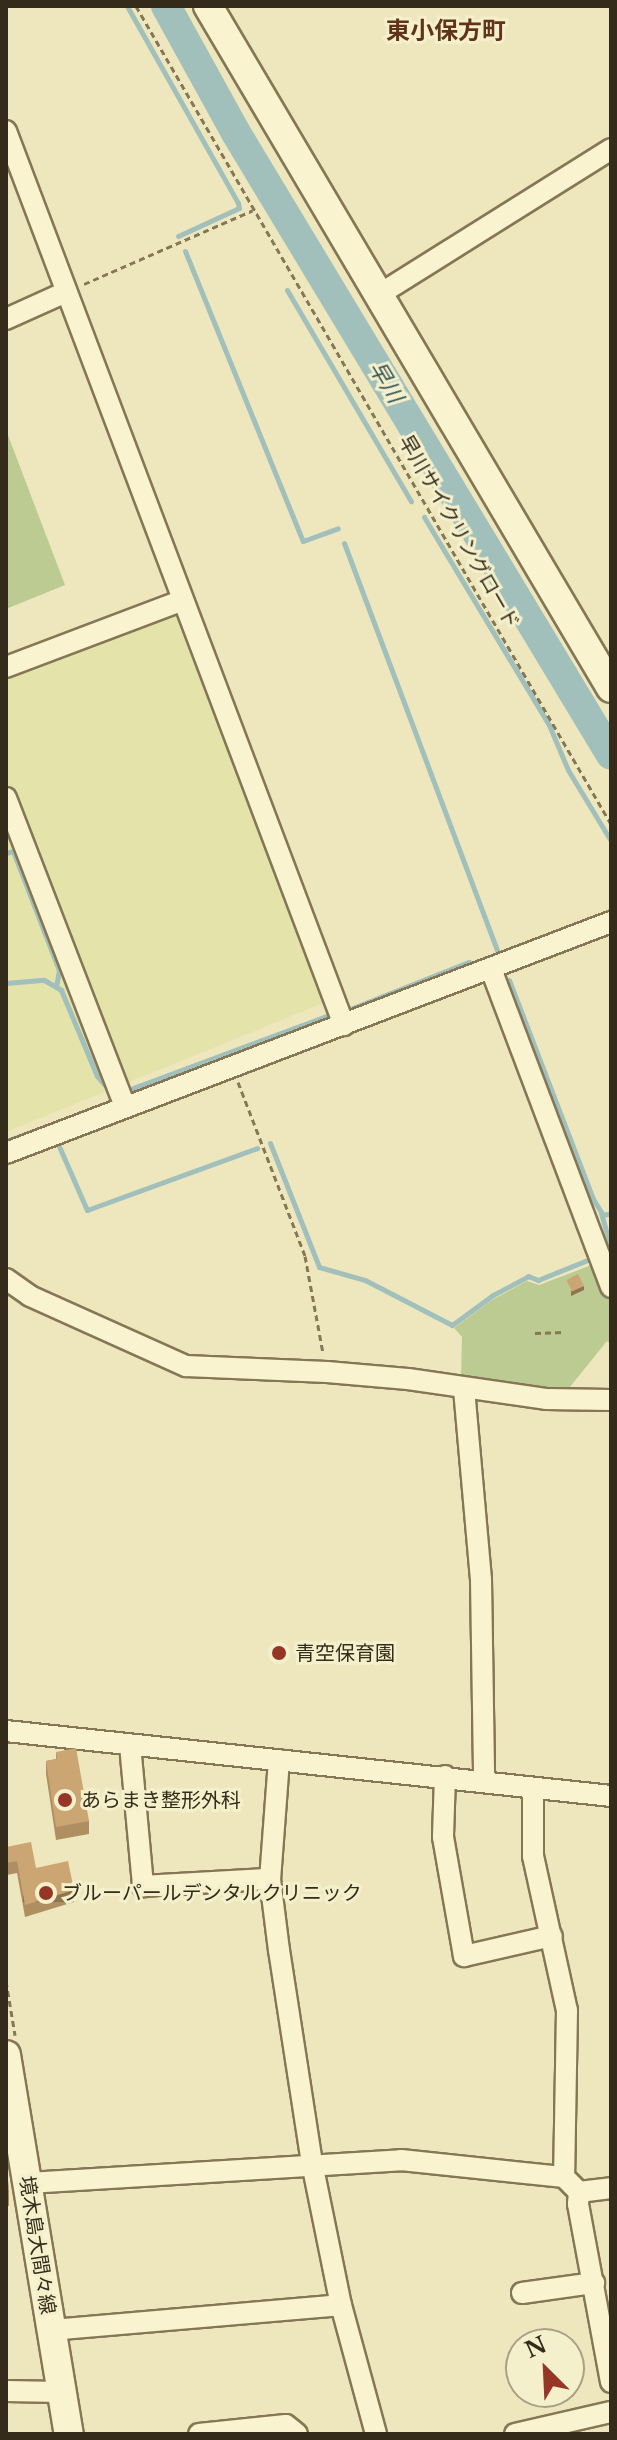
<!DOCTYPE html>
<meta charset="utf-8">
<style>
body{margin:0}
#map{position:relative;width:617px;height:2440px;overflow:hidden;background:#eee7bd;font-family:"Libre Baskerville","Noto Sans JP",serif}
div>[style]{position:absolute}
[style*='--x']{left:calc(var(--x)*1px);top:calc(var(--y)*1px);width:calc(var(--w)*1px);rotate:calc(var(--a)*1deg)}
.farmland>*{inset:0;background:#e3e3aa}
.green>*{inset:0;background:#bccb91}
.stream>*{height:5px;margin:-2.5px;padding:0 2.5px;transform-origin:2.5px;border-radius:2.5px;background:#a1bfbb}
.river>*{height:30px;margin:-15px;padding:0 15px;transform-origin:15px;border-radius:15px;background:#a1bfbb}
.path>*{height:3px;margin-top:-1.5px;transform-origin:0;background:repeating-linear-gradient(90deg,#857756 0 6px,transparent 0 10px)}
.roads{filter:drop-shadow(2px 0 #857756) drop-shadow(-2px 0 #857756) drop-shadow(0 2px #857756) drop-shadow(0 -2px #857756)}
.street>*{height:20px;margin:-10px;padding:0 10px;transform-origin:10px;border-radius:10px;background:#f9f3d0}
.secondary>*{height:28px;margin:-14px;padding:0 14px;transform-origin:14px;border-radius:14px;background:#f9f3d0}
.wall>*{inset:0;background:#af8f62}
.shaded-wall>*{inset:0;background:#8f7450;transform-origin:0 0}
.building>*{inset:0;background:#cca672;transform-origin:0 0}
.dots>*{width:22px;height:22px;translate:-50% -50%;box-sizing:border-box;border:4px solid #f5f0cc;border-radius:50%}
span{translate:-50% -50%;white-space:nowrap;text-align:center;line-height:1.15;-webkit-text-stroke:6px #f5f0cc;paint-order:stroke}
.street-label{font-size:20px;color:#352b1b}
.poi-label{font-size:20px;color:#352b1b}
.left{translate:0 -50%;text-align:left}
.water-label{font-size:22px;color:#2a5155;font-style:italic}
.quarter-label{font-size:24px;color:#61341a;font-weight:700}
.frame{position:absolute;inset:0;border:8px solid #352b1b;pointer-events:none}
.north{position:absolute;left:505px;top:2328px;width:80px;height:80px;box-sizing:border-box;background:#f5f0cc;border:2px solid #a8a185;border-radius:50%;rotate:336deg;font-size:22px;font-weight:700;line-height:32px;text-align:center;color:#352b1b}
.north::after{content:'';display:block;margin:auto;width:28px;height:36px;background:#953626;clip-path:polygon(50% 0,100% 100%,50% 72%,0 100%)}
</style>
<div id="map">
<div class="farmland">
<div style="clip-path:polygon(175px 612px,326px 1002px,6px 1132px,6px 677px)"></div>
</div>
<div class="green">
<div style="clip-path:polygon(6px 430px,65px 585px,6px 609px)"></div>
<div style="clip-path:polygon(597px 1263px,611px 1301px,611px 1344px,607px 1341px,565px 1393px,461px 1379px,462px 1337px,454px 1328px,492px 1300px,527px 1281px,539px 1285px)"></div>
</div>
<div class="stream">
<div style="--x:127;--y:6;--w:226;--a:60.6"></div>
<div style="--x:238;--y:203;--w:5;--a:79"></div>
<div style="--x:239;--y:208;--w:67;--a:155.3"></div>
<div style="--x:185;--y:251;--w:313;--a:67.9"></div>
<div style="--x:303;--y:541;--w:37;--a:-20"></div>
<div style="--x:287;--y:290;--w:245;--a:59.6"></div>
<div style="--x:424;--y:517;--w:243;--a:59"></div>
<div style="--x:549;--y:725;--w:49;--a:67.1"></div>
<div style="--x:568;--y:770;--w:83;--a:58.8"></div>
<div style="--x:344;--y:543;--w:437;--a:69.4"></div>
<div style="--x:6;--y:853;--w:7;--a:-16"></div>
<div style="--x:13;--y:851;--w:128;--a:68.9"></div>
<div style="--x:59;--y:970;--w:17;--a:100"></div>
<div style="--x:509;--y:980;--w:235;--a:69"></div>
<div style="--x:593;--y:1199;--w:19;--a:58"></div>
<div style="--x:603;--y:1215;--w:8;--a:-14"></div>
<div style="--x:6;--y:983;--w:38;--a:-5"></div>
<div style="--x:44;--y:980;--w:20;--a:30"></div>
<div style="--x:61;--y:990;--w:93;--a:67.3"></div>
<div style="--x:97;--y:1076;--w:11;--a:49"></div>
<div style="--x:350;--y:1009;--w:128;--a:-21.6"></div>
<div style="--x:133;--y:1088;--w:209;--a:-20.4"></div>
<div style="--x:6;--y:1141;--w:45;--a:-19.7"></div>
<div style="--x:270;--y:1143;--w:133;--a:68.4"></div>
<div style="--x:319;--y:1267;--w:48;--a:15.8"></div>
<div style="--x:365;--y:1280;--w:98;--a:27.3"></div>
<div style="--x:452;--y:1325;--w:51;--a:-36.2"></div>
<div style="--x:493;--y:1295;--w:40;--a:-28"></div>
<div style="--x:528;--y:1276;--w:11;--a:22"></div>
<div style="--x:538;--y:1280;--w:56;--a:-22"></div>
<div style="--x:590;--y:1259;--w:5;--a:-112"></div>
<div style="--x:58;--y:1144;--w:72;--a:66.3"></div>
<div style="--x:87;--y:1210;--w:181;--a:-20"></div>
<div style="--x:601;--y:1213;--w:37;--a:74"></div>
</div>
<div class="river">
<div style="--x:166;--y:6;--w:145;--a:61.1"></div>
<div style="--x:236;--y:133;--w:726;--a:58.91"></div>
</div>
<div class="path">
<div style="--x:136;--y:6;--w:946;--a:59.86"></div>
<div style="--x:84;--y:284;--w:184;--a:-23.6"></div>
<div style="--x:238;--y:1082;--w:186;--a:68.9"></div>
<div style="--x:305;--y:1256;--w:99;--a:79.5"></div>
<div style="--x:535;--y:1333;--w:30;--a:-2"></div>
<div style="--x:6;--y:1981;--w:55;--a:80.5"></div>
</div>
<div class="roads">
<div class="street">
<div style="--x:6;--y:131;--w:956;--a:69.29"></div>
<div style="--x:380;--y:294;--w:273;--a:-32.1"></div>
<div style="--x:6;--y:319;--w:66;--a:-24.2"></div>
<div style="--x:6;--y:667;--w:187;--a:-20.7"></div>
<div style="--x:6;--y:798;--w:331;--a:68.9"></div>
<div style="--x:491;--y:969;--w:340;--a:69.3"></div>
<div style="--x:6;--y:1153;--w:648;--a:-20.9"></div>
<div style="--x:6;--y:1279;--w:29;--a:35"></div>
<div style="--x:30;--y:1296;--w:171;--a:24.2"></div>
<div style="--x:186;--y:1366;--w:141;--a:2.4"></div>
<div style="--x:327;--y:1372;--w:81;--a:4.9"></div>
<div style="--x:408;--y:1379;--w:139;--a:8.2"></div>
<div style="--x:546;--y:1399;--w:65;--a:0.9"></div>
<div style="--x:464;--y:1389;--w:192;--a:84.9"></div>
<div style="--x:481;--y:1580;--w:202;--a:89.1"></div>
<div style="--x:6;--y:1731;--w:608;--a:6.13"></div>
<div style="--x:130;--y:1745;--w:142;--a:84.7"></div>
<div style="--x:143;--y:1886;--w:127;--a:-3.2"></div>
<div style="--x:279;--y:1760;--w:119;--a:94.3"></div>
<div style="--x:270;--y:1879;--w:72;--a:82.8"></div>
<div style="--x:279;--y:1950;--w:216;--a:81.2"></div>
<div style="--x:312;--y:2163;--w:145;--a:78.5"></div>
<div style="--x:341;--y:2305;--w:134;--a:74.8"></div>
<div style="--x:445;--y:1776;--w:61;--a:91.9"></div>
<div style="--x:443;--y:1837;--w:121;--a:80"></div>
<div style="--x:464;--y:1956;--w:90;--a:-12.8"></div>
<div style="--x:533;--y:1788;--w:68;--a:90"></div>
<div style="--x:533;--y:1856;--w:158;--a:77.6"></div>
<div style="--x:567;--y:2010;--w:167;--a:91"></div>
<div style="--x:28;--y:2183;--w:374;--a:-3.5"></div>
<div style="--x:401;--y:2160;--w:164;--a:6"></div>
<div style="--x:564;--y:2177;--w:21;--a:45"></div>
<div style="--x:579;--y:2192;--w:12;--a:95"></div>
<div style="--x:578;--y:2204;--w:181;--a:79.5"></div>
<div style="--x:579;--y:2192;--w:32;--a:-7"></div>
<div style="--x:522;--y:2293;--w:73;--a:-7.9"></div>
<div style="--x:51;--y:2330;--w:291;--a:-4.9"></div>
<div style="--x:6;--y:2391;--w:55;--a:1"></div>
<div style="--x:199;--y:2434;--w:87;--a:-5.9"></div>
<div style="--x:286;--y:2425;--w:14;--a:39"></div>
<div style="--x:515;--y:2434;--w:98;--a:-12.9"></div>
</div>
<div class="secondary">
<div style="--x:208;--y:6;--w:792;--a:59.42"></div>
<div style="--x:6;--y:2055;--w:384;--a:80.6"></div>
</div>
</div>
<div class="wall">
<div style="clip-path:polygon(56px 1752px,89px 1821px,89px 1834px,56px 1840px,46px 1774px,46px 1761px,56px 1759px)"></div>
<div style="clip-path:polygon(6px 1847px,36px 1868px,74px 1902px,25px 1917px,17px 1873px,7px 1875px,6px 1868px)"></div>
<div style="clip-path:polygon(6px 2163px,9px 2190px,9px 2206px,6px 2206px)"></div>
</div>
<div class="shaded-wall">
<div style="clip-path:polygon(584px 1286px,584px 1290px,571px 1296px,571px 1291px)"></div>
<div style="left:74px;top:1890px;width:12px;height:51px;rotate:90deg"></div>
</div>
<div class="building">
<div style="left:578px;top:1274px;width:13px;height:13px;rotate:63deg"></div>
<div style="clip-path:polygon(76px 1748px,89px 1821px,56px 1827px,46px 1761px,57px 1759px,56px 1752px)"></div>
<div style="clip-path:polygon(31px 1842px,36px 1868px,68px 1861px,74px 1890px,25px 1905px,17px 1861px,7px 1863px,6px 1847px)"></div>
<div style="clip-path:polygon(6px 2163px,9px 2190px,6px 2190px)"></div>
</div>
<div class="dots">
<div style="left:279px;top:1653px;background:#953626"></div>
<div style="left:65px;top:1800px;background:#953626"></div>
<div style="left:46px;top:1893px;background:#953626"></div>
</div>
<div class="street-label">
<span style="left:459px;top:532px;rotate:60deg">早川サイクリングロード</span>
<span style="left:37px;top:2245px;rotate:81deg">境木島大間々線</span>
</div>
<div class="poi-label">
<span class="left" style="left:295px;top:1653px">青空保育園</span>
<span class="left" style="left:81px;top:1800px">あらまき整形外科</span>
<span class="left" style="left:62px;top:1893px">ブルーパールデンタルクリニック</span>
</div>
<div class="water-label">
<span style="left:386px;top:382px;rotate:59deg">早川</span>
</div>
<div class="quarter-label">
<span style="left:446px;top:31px">東小保方町</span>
</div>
<div class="frame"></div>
<div class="north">N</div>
</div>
